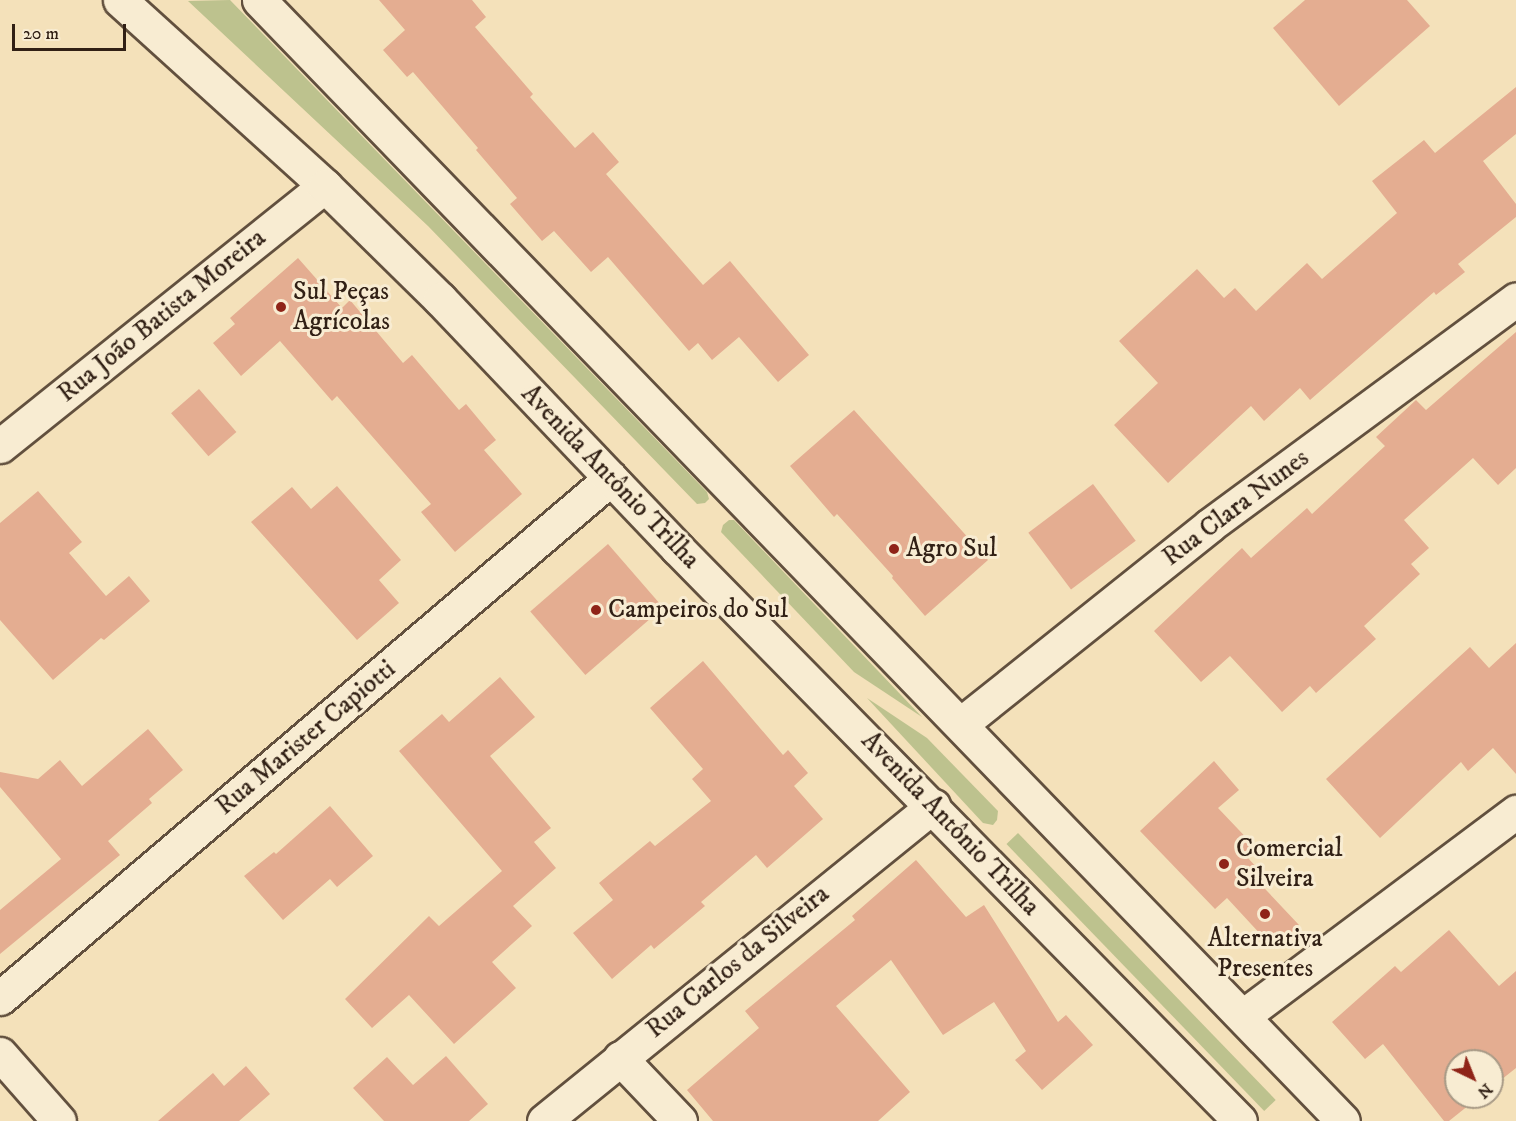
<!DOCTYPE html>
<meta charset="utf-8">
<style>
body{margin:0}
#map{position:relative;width:1516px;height:1121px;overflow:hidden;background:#f4e1ba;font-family:"IM FELL DW Pica",serif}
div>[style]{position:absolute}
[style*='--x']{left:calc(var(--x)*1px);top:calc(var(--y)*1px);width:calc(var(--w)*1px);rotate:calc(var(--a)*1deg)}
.green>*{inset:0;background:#bdc28e;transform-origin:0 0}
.building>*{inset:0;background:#e4ad91;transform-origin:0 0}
.roads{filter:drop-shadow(2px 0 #62503e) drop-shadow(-2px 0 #62503e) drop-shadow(0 2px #62503e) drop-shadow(0 -2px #62503e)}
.street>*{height:33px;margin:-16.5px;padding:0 16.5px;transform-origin:16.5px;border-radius:16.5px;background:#f8ecd2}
.secondary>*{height:33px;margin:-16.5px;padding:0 16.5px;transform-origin:16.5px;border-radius:16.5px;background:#f8ecd2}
.dots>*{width:16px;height:16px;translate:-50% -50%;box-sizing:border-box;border:3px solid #f8ecd2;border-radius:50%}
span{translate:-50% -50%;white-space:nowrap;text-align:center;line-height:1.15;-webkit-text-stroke:6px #f8ecd2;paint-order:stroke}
.poi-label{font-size:26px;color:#312015}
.left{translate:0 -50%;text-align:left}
.street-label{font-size:26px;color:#312015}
.north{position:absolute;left:1444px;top:1049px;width:60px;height:60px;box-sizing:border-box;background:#f8ecd2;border:2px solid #a89a86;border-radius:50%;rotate:137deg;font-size:16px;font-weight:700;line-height:24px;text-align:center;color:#312015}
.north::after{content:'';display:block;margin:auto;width:21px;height:27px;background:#8f2418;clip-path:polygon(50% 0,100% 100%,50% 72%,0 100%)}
.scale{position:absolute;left:12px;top:24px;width:114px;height:27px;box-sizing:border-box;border:3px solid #312015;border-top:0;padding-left:8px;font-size:18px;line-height:21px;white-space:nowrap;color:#312015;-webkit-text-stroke:4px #f8ecd2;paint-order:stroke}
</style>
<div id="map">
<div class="green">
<div style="clip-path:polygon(230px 0,707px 492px,709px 499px,705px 503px,697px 504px,428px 226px,188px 1px)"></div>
<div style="clip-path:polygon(729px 520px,734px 520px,922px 717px,854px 672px,721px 532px,723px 525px)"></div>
<div style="clip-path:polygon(867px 698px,927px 738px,998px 811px,997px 820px,993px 825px,983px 823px)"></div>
<div style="left:1018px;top:833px;width:371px;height:16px;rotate:46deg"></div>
</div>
<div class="building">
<div style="clip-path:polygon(379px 0,472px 0,486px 17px,475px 27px,533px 94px,530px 97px,575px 148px,593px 132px,619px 162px,606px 174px,703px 285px,730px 261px,809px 355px,778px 382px,739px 337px,712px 360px,698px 343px,689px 351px,608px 257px,591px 272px,554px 231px,542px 241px,510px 204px,517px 198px,476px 150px,478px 148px,413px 72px,407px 77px,383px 50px,405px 30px)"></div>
<div style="clip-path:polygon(1305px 0,1407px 0,1430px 26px,1339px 106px,1273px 28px)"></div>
<div style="clip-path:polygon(1516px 87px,1516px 134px,1483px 161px,1516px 204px,1516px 217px,1458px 264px,1465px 272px,1436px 295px,1434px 292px,1310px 400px,1300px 388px,1264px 421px,1251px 406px,1168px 483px,1114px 425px,1158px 383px,1119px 341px,1197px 269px,1224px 298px,1235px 288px,1256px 311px,1307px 263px,1322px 279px,1397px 213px,1372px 181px,1424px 140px,1435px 153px)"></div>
<div style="clip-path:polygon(298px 258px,342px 308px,350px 300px,403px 363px,412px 355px,459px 410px,466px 404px,496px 440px,484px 450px,522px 494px,455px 552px,421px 512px,431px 504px,337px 396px,332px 401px,280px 341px,241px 376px,213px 343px,235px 324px,230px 318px)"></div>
<div style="clip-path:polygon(1516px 332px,1516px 468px,1498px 485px,1473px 458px,1404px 520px,1429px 548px,1411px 564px,1420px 574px,1364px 626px,1376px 639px,1316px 693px,1310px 686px,1282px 712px,1230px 656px,1201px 682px,1154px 631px,1242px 548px,1251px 558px,1307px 508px,1312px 514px,1385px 446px,1376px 437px,1416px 400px,1426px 410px)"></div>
<div style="left:199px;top:389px;width:57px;height:37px;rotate:49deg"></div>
<div style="clip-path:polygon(854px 410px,988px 560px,925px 616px,892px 578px,893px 576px,837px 514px,834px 517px,790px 466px)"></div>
<div style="left:1093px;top:484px;width:71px;height:81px;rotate:53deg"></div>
<div style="clip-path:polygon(337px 486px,401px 560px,379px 580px,399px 603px,357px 640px,251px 522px,292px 487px,311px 509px)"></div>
<div style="clip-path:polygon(38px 491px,82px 542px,69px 553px,106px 596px,129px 576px,150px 601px,104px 640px,101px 638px,53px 680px,0 620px,0 523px)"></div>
<div style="left:608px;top:544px;width:84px;height:103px;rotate:49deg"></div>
<div style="clip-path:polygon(1516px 643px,1516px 774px,1493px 748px,1468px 771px,1461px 762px,1380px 838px,1326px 779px,1470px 647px,1489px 668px)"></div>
<div style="clip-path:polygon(703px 661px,783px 755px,788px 750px,808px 773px,794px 786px,823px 819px,767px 868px,756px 855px,701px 902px,705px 906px,654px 949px,651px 945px,612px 979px,573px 933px,613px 900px,599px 883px,650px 841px,655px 846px,711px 801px,692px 779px,703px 769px,650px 708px)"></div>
<div style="clip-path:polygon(500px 677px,535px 717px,490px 756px,551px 828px,534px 842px,556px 868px,513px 906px,532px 926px,492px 962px,516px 988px,454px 1044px,409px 995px,372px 1028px,345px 999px,429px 916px,439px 926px,502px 871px,399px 751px,442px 714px,449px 722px)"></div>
<div style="clip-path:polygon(148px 729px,183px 770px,149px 799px,152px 803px,108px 841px,120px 855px,0 954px,0 910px,61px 859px,0 787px,0 772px,38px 779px,60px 760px,82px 786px)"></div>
<div style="clip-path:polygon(1214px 761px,1239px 790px,1218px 808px,1257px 849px,1248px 858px,1258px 869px,1252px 875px,1299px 925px,1274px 949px,1227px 898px,1215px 909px,1140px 831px)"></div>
<div style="clip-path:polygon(330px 806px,373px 856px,337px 887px,330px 879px,283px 920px,244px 876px,274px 852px,276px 854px)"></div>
<div style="clip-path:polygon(916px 860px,966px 917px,984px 905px,1058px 1022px,1066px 1015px,1093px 1045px,1042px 1090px,1015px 1060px,1026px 1051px,994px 1002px,943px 1035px,891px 960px,836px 1006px,910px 1092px,878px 1121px,713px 1121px,687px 1090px,759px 1028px,745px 1011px,855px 920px,852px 916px)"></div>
<div style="clip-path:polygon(1449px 930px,1499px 986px,1516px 971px,1516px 1068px,1492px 1087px,1492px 1061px,1456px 1061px,1456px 1097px,1479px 1097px,1449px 1121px,1444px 1121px,1383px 1044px,1365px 1059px,1332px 1022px,1395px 966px,1401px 972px)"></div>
<div style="clip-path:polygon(446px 1056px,488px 1104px,469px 1121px,384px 1121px,353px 1088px,387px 1057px,413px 1085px)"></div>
<div style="clip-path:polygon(246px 1066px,270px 1094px,239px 1121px,158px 1121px,213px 1073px,224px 1086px)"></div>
</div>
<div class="roads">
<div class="street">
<div style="--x:0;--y:446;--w:416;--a:-38.7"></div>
<div style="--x:0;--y:998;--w:802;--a:-40.4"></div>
<div style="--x:1243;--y:1016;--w:341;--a:-36.8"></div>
<div style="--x:0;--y:1054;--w:89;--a:48.6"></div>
<div style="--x:620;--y:1058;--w:87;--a:46.4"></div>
<div style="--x:544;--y:1121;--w:501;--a:-39"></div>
</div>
<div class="secondary">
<div style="--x:120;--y:0;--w:277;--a:42.2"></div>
<div style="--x:325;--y:186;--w:161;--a:44.5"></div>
<div style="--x:440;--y:299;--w:344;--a:46.4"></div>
<div style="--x:677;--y:548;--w:803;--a:45.5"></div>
<div style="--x:259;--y:0;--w:1559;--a:45.96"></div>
<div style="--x:961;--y:724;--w:319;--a:-38.6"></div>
<div style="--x:1210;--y:525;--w:380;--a:-36.4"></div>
</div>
</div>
<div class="dots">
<div style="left:281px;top:307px;background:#8f2418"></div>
<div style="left:894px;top:549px;background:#8f2418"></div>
<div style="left:596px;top:610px;background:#8f2418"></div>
<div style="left:1224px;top:864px;background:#8f2418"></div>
<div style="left:1265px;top:914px;background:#8f2418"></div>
</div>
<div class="poi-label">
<span class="left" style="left:293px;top:307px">Sul Peças<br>Agrícolas</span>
<span class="left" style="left:906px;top:549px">Agro Sul</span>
<span class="left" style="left:608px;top:610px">Campeiros do Sul</span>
<span class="left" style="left:1236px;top:864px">Comercial<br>Silveira</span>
<span style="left:1265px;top:954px">Alternativa<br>Presentes</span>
</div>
<div class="street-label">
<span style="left:162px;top:316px;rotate:-39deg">Rua João Batista Moreira</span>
<span style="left:610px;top:477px;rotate:46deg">Avenida Antônio Trilha</span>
<span style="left:1236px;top:508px;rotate:-37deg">Rua Clara Nunes</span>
<span style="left:306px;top:738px;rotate:-40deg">Rua Marister Capiotti</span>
<span style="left:950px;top:824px;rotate:46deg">Avenida Antônio Trilha</span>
<span style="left:738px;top:962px;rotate:-39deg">Rua Carlos da Silveira</span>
</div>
<div class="north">N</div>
<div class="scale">20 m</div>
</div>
